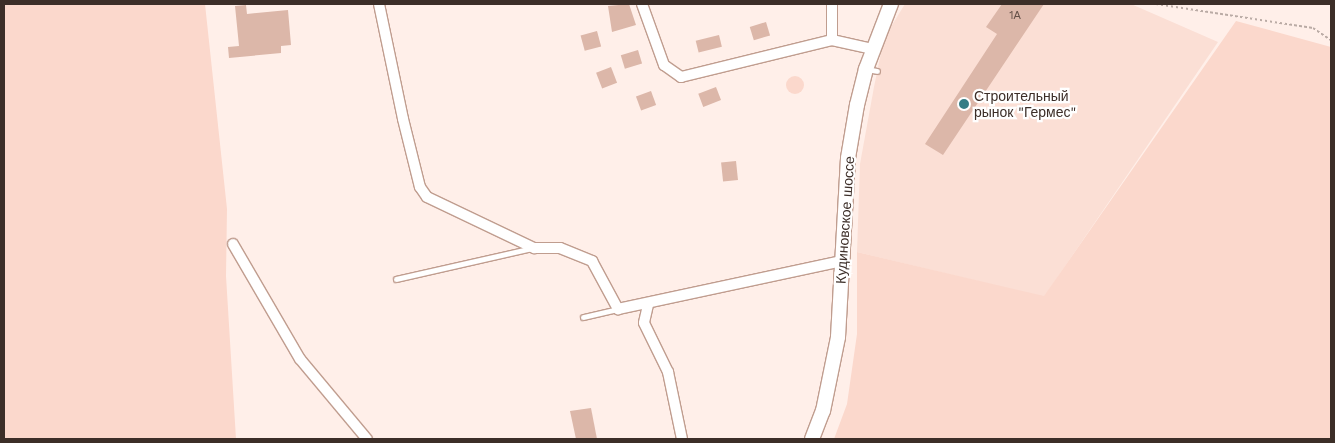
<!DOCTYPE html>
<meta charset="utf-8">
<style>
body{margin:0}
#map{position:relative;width:1335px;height:443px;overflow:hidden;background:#ffefe9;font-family:"Work Sans",sans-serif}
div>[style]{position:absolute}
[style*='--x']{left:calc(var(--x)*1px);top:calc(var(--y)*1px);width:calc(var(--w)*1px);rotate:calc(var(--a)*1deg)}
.built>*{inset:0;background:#fbdfd5}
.green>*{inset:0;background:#fbd8cc}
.round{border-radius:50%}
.building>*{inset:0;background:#dcb7a9;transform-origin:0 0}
.path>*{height:2px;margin-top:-1px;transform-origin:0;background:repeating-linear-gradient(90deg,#baaba5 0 2.5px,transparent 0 5px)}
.roads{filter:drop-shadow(1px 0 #c09d8f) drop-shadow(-1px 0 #c09d8f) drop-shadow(0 1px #c09d8f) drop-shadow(0 -1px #c09d8f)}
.service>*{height:5px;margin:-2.5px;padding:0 2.5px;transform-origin:2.5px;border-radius:2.5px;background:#fff}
.minor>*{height:10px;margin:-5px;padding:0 5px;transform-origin:5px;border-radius:5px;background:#fff}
.secondary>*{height:14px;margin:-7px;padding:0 7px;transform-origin:7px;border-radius:7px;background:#fff}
.dots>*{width:14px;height:14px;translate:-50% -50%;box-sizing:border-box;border:2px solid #fff;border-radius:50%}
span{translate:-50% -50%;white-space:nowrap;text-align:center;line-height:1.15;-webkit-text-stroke:4.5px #fff;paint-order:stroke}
.number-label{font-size:11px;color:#645048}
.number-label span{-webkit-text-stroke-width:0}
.poi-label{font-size:14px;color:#3c2e28}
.left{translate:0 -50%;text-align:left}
.street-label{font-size:14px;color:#3c2e28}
.frame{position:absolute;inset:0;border:5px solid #3c2e28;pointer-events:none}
</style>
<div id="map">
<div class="built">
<div style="clip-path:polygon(905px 4px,1131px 4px,1218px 42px,1044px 297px,857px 252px,860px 164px,874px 87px,884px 38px)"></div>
</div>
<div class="green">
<div style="clip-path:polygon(4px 4px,205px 4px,227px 209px,226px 276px,236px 439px,4px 439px)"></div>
<div style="clip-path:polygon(1236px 21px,1331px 47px,1331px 439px,834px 439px,847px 404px,857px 334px,857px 252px,1044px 296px)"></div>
<div class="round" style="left:786px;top:76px;width:18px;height:18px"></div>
</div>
<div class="building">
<div style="clip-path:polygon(629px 4px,636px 25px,612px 32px,608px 6px)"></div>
<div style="clip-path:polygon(1002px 4px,1044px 4px,943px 155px,925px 144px,997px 34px,986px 27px)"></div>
<div style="clip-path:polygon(246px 5px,247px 14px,288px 10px,291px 45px,281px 46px,281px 53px,229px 58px,228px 47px,239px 46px,235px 6px)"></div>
<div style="left:766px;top:22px;width:14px;height:17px;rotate:73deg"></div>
<div style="left:597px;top:31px;width:16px;height:17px;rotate:75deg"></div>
<div style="left:719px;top:35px;width:12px;height:24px;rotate:76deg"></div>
<div style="left:638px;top:50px;width:14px;height:18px;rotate:73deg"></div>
<div style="left:611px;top:67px;width:17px;height:16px;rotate:69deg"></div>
<div style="left:716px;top:87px;width:14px;height:19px;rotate:69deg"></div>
<div style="left:651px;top:91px;width:15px;height:16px;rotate:70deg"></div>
<div style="left:736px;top:161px;width:19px;height:15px;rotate:84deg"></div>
<div style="clip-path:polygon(591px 408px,597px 439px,576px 439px,570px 411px)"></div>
</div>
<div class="path">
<div style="--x:1156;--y:4;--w:159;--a:8.7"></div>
<div style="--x:1313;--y:28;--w:22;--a:34"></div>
</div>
<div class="roads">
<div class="service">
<div style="--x:866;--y:69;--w:11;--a:10"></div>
<div style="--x:396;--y:279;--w:139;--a:-12.8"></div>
<div style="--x:583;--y:317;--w:36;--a:-13"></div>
</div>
<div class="minor">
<div style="--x:379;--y:4;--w:117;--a:78.2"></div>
<div style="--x:403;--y:119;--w:70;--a:76"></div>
<div style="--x:420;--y:187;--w:12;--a:55"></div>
<div style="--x:427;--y:197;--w:119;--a:25.5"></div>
<div style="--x:534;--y:248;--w:26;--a:0"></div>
<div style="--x:560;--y:248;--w:35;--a:22"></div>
<div style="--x:592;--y:261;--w:55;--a:61.6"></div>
<div style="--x:618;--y:309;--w:229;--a:-12.1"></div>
<div style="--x:642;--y:4;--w:65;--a:70.2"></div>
<div style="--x:664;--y:65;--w:21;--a:35"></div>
<div style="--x:681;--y:77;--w:155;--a:-13.8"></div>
<div style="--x:832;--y:40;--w:42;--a:12.4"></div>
<div style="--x:832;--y:40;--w:36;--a:-90"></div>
<div style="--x:233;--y:244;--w:133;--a:59.8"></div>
<div style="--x:300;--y:359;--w:104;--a:50.1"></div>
<div style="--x:648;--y:305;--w:18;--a:103"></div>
<div style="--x:644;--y:323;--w:55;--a:63.9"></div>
<div style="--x:668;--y:372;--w:68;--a:78.2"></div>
</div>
<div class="secondary">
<div style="--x:812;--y:439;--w:30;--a:-69"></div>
<div style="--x:823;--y:411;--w:76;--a:-78.5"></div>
<div style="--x:838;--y:337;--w:179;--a:-86.8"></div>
<div style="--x:848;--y:158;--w:54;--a:-80.4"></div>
<div style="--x:857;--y:105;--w:37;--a:-76"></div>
<div style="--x:866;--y:69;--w:70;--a:-69"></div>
</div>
</div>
<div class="dots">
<div style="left:964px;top:104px;background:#357d85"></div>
</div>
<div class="number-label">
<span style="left:1015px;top:16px">1А</span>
</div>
<div class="poi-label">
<span class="left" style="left:974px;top:104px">Строительный<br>рынок "Гермес"</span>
</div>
<div class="street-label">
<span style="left:845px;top:220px;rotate:-86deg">Кудиновское шоссе</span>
</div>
<div class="frame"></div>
</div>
